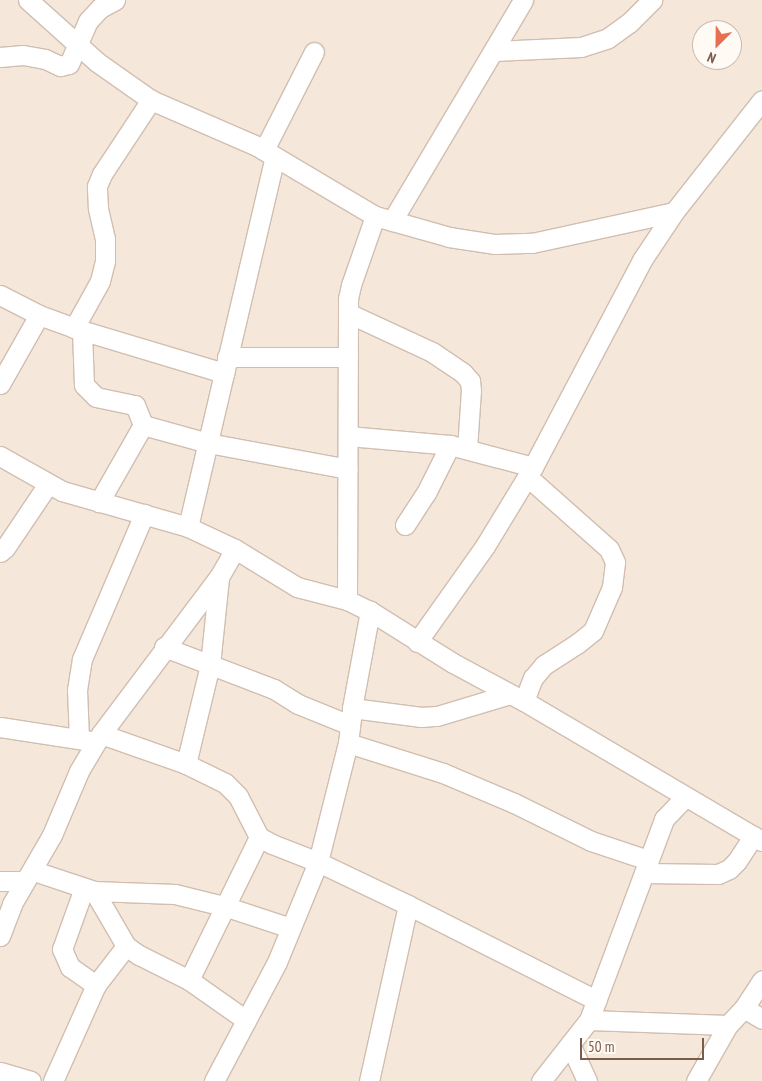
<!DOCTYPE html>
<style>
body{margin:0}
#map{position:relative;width:762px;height:1081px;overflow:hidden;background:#fdf6ec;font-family:"PT Sans Narrow",sans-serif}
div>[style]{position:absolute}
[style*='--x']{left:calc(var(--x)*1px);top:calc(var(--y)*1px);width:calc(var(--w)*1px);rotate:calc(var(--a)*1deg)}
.residential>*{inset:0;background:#f5e8da}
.roads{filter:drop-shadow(1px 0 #d1beb0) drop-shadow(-1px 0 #d1beb0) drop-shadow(0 1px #d1beb0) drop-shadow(0 -1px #d1beb0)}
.minor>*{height:19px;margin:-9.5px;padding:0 9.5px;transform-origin:9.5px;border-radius:9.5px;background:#fff}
span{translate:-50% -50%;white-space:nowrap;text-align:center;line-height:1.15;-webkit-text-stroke:4px #fffaf3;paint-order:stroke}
.north{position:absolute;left:692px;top:20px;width:50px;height:50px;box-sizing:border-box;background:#fffaf3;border:1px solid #cabbb1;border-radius:50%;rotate:203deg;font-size:14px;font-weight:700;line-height:20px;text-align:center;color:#7a5c4d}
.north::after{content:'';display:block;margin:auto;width:18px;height:22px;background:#e76f51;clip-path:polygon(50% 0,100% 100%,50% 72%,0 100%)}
.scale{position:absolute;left:580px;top:1038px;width:124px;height:22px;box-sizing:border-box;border:2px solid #7a5c4d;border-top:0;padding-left:6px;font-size:15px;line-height:18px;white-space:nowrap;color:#7a5c4d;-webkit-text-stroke:4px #fffaf3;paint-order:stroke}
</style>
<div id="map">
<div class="residential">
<div style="clip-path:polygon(evenodd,0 0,762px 0,762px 1081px,0 1081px,0 0,702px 30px,732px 30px,732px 60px,702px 60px,702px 30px)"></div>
</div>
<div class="roads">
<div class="minor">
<div style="--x:28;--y:0;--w:93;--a:41.9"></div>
<div style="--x:97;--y:62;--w:66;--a:35.1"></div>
<div style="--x:151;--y:100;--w:116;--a:23.5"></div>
<div style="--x:257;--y:146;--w:137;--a:30.7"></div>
<div style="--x:375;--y:216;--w:77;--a:15.8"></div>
<div style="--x:449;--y:237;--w:47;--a:8.7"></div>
<div style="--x:495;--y:244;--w:37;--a:-2"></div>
<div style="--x:532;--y:243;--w:145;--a:-12.3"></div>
<div style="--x:494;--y:51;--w:87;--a:-2.6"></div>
<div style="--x:581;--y:47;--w:28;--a:-18"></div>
<div style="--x:608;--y:38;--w:26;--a:-36"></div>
<div style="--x:629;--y:23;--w:33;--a:-45"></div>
<div style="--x:0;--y:57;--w:23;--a:-5"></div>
<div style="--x:23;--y:55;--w:22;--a:10"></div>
<div style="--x:45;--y:59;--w:17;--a:25"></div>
<div style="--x:60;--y:66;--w:9;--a:-13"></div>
<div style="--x:69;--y:64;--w:47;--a:-66.2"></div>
<div style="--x:88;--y:21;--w:18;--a:-47"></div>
<div style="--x:100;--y:8;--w:17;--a:-28"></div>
<div style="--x:264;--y:150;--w:110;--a:-63"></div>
<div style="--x:392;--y:221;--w:257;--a:-59.3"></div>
<div style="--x:0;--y:295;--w:44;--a:27.1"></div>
<div style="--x:39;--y:315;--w:37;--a:20"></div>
<div style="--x:74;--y:328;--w:157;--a:16.7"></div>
<div style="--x:348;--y:313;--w:93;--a:24.9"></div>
<div style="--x:432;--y:352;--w:37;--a:34"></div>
<div style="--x:463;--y:373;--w:11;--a:49"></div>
<div style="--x:470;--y:381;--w:9;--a:84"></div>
<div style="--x:471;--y:390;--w:59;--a:93.9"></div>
<div style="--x:74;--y:328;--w:54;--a:-61"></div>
<div style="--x:100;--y:281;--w:21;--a:-76"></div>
<div style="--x:105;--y:261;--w:22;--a:-90"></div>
<div style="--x:105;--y:239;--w:32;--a:-103"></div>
<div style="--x:98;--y:208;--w:22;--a:-93"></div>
<div style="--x:97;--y:186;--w:13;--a:-67"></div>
<div style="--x:102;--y:174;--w:89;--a:-56.5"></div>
<div style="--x:82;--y:331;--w:54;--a:87.9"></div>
<div style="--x:84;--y:385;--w:17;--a:45"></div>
<div style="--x:96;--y:397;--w:40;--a:12"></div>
<div style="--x:135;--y:405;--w:22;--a:68"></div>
<div style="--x:143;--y:425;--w:89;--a:119.7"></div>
<div style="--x:227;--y:357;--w:121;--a:0"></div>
<div style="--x:0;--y:384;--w:79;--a:-60.5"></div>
<div style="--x:143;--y:425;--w:67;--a:15.5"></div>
<div style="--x:208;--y:443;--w:142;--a:10.5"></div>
<div style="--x:348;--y:436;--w:102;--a:5"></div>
<div style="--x:450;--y:445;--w:86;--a:14.8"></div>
<div style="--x:0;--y:456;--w:71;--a:29.4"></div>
<div style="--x:62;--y:491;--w:131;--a:15.9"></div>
<div style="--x:188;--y:527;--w:52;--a:25.1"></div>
<div style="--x:235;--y:549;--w:73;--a:31.5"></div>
<div style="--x:297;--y:587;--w:52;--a:14.6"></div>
<div style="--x:347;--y:600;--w:25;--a:26"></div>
<div style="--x:370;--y:611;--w:98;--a:32.1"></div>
<div style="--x:453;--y:663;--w:81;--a:28.2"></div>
<div style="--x:524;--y:701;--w:276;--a:30.5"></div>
<div style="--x:405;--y:525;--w:38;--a:-57"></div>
<div style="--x:426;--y:493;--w:54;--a:-63.4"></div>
<div style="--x:188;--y:527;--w:380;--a:-76.8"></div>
<div style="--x:0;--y:552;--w:6;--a:-39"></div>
<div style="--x:5;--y:548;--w:77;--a:-56.1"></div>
<div style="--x:347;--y:600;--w:301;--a:-89.8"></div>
<div style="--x:348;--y:299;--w:14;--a:-78"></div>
<div style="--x:351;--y:285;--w:73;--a:-70.8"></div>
<div style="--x:417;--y:642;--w:118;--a:-54.7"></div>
<div style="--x:485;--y:546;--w:92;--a:-58.7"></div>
<div style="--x:533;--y:467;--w:234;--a:-62.2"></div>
<div style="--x:642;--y:260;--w:58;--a:-56.3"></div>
<div style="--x:674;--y:212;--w:142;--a:-51.8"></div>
<div style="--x:164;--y:647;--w:118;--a:20.9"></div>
<div style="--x:274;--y:689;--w:28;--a:32"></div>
<div style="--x:298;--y:704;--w:56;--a:22"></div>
<div style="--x:524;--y:701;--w:25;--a:-69"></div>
<div style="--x:533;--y:678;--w:17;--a:-50"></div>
<div style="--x:544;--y:665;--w:40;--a:-32.9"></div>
<div style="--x:578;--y:643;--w:19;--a:-39"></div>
<div style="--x:593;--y:631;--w:48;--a:-66.6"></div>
<div style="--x:612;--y:587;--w:25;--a:-83"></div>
<div style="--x:615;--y:562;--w:14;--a:-115"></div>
<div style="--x:609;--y:549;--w:108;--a:-138.4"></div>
<div style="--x:352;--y:708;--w:70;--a:7.4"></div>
<div style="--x:421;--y:717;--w:16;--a:-4"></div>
<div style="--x:437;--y:716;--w:76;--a:-16.8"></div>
<div style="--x:0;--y:727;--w:91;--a:8.8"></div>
<div style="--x:101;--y:734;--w:90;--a:19.4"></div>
<div style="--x:186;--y:764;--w:43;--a:26"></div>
<div style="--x:225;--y:783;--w:18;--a:45"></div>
<div style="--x:238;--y:796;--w:46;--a:62.9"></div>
<div style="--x:259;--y:837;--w:15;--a:28"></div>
<div style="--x:272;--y:844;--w:49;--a:21.4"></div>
<div style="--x:318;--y:862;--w:100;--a:25.5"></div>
<div style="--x:408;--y:905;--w:211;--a:26.8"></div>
<div style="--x:79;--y:739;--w:49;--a:-92.3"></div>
<div style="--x:77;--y:690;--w:31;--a:-81"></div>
<div style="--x:82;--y:659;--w:158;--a:-66.8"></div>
<div style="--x:348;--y:743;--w:100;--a:17.5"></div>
<div style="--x:443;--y:773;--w:77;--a:22.9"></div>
<div style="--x:514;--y:803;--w:86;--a:26.3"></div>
<div style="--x:591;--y:841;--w:60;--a:18.4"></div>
<div style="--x:186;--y:764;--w:102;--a:-76.4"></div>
<div style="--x:210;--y:665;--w:87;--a:-84.1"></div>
<div style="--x:34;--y:871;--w:63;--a:18.4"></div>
<div style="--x:94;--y:891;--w:81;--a:2.1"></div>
<div style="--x:175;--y:894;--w:54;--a:14"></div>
<div style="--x:227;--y:907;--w:67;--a:18.2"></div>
<div style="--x:644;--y:873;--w:74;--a:0.8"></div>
<div style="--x:718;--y:874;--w:12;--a:-24"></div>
<div style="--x:729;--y:869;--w:11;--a:-45"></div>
<div style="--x:737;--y:861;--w:30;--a:-57"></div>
<div style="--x:0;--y:881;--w:25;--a:0"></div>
<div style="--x:84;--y:888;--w:65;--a:109.8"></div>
<div style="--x:62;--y:949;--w:20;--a:66"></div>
<div style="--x:70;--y:967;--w:32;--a:35"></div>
<div style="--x:94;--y:891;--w:64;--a:59.8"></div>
<div style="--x:126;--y:946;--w:16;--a:35"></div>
<div style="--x:139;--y:955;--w:56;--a:26.6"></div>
<div style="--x:189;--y:980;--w:70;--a:35.1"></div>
<div style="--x:0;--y:936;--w:34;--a:-69"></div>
<div style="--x:12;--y:904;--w:80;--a:-59.9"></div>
<div style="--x:52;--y:835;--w:69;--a:-67.1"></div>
<div style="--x:79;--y:771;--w:43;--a:-59.3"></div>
<div style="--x:101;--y:734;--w:196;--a:-53.1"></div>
<div style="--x:219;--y:577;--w:32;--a:-60"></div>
<div style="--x:189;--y:980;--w:159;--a:-63.9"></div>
<div style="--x:744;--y:1008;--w:21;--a:31"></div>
<div style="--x:589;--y:1020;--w:139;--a:2.1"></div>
<div style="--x:570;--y:1044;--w:41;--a:65.3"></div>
<div style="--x:0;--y:1072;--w:32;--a:16"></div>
<div style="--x:53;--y:1081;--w:105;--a:-65.9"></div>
<div style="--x:96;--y:985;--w:49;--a:-52.4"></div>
<div style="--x:214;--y:1081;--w:135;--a:-62.1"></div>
<div style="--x:277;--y:962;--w:108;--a:-67.7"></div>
<div style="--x:318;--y:862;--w:123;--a:-75.9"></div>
<div style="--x:348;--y:743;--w:35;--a:-83"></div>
<div style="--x:352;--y:708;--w:99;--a:-79.5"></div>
<div style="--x:369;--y:1081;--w:180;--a:-77.5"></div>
<div style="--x:541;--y:1081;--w:78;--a:-51.8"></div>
<div style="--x:589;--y:1020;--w:215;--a:-69.5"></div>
<div style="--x:664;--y:819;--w:30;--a:-46"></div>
<div style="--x:696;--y:1081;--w:64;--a:-60.3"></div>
<div style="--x:728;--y:1025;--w:23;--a:-47"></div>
<div style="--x:744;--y:1008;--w:33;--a:-57"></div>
</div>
</div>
<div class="north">N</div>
<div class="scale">50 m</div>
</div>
